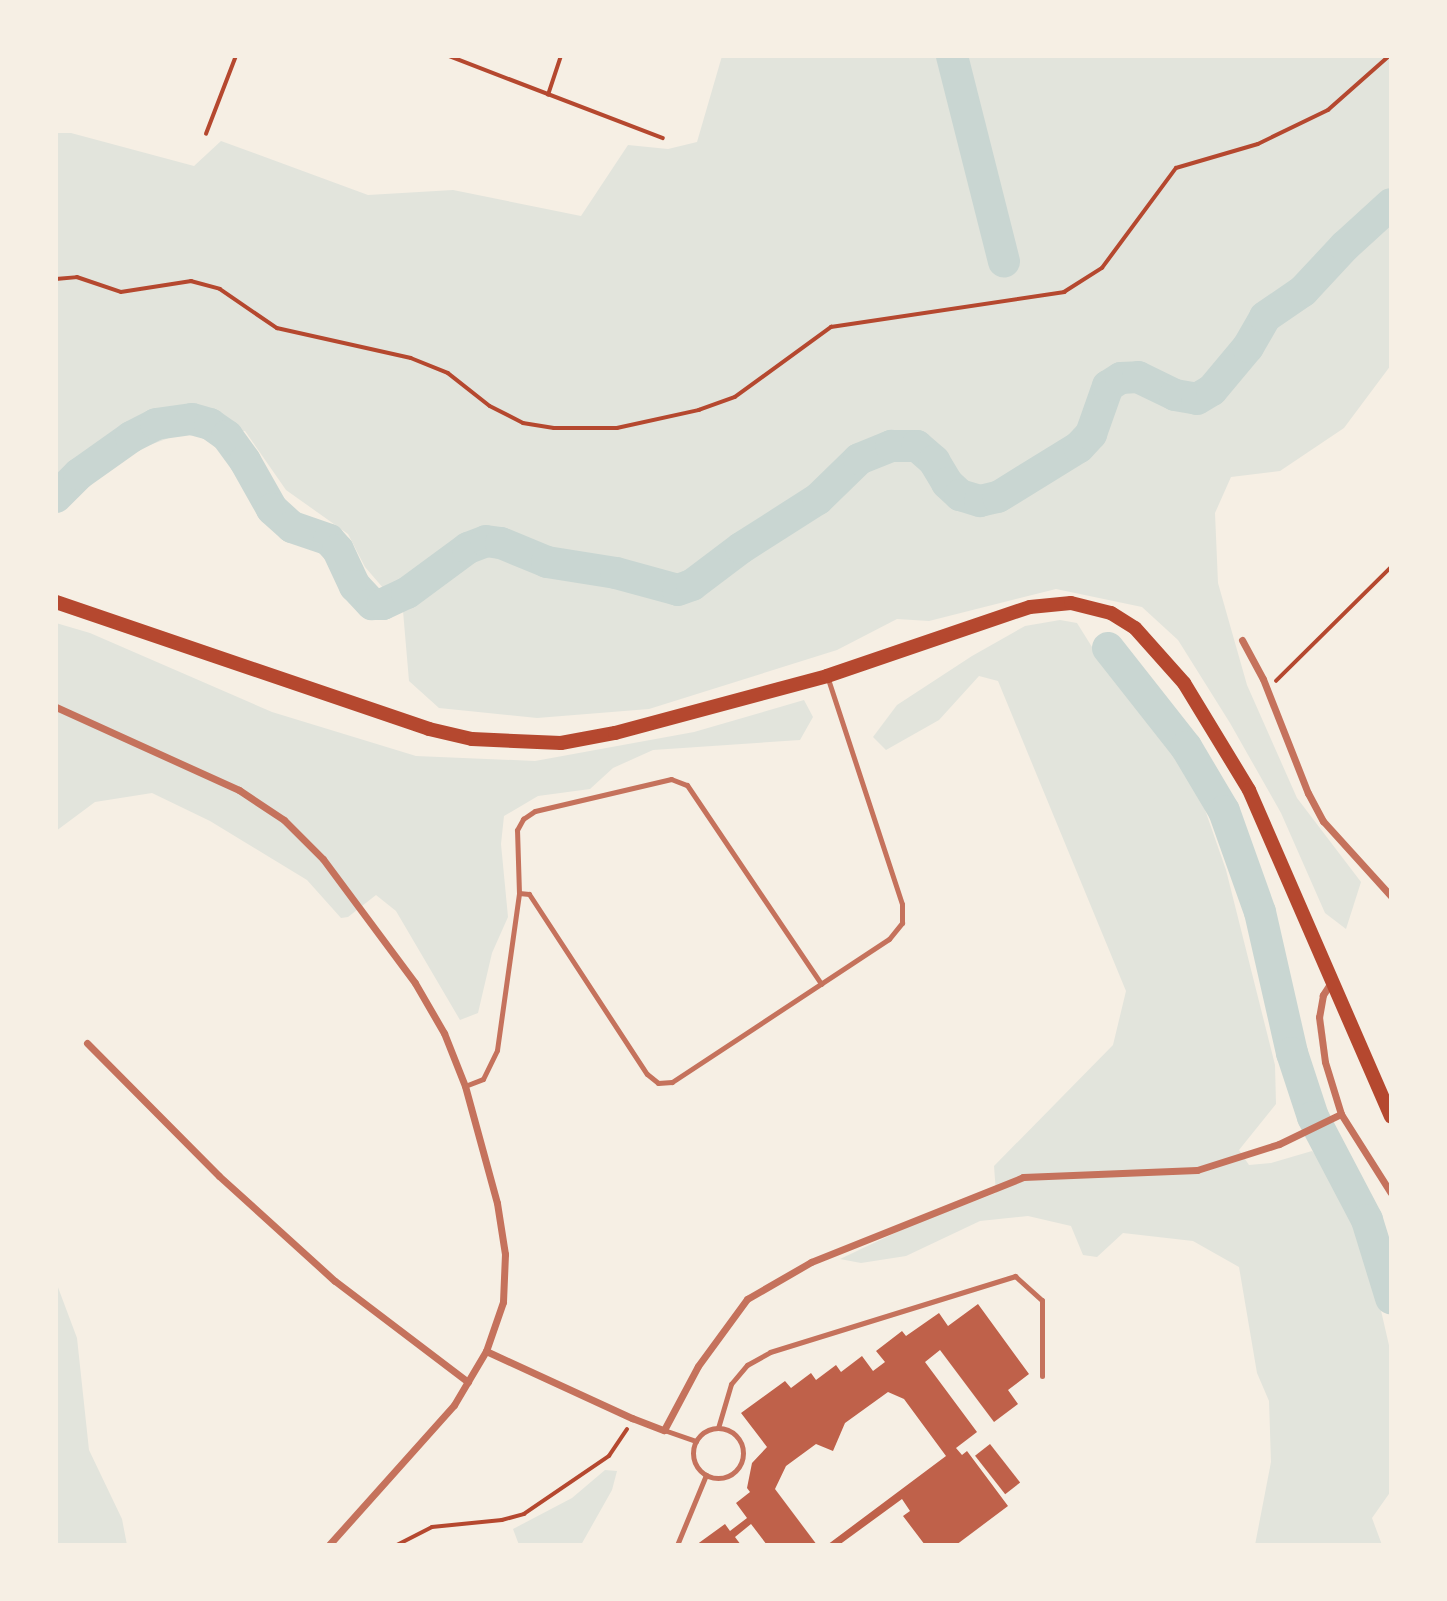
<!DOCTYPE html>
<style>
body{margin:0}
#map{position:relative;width:1447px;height:1601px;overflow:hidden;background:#f6efe4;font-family:Ubuntu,sans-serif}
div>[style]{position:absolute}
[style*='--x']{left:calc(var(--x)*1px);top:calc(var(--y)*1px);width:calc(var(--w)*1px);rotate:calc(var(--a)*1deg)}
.green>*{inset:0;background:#e2e4dc}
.river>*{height:32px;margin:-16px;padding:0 16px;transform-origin:16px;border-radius:16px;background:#c9d6d2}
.building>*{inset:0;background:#bf614a;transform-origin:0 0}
.path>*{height:3.5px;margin:-1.75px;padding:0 1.75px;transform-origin:1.75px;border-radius:1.75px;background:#b5482f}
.service>*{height:5px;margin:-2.5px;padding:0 2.5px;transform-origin:2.5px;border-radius:2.5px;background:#c5725c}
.service>.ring{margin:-2.5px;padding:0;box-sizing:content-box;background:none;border:5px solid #c5725c;border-radius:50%}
.minor>*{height:7px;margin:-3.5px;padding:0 3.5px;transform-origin:3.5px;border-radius:3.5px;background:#c5725c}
.secondary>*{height:14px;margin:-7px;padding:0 7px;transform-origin:7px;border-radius:7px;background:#b5482f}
span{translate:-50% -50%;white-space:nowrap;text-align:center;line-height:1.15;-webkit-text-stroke:6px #f6efe4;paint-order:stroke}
.frame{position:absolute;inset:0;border:58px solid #f6efe4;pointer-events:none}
</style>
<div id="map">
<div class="green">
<div style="clip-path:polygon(722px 56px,1391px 56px,1391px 365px,1344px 428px,1280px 471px,1231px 477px,1215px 513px,1218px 583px,1247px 685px,1297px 798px,1361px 882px,1346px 929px,1325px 913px,1281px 813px,1230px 723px,1178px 640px,1142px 607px,1056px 589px,929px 621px,897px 619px,837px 650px,649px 709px,537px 718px,439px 708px,409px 681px,403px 611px,365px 567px,348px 534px,286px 490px,245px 431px,188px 431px,117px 457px,56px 495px,56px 133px,71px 133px,194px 166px,221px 141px,368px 195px,453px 190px,581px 216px,628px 145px,668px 149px,697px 142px)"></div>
<div style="clip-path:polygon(1060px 620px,1077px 623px,1102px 663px,1195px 781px,1226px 870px,1275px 1065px,1276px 1104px,1239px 1150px,1249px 1165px,1271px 1163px,1312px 1151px,1330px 1168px,1371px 1267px,1391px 1354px,1391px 1491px,1372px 1518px,1382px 1545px,1255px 1545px,1271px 1462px,1269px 1401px,1257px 1373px,1239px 1267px,1193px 1241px,1123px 1233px,1097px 1257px,1083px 1255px,1071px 1226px,1028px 1216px,980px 1221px,906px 1256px,861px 1263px,840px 1259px,914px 1224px,996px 1193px,994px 1166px,1113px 1045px,1126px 991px,998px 681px,979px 676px,939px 720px,886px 750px,873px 737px,897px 705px,972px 656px,1025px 626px)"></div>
<div style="clip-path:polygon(56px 623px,90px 633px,272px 712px,416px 756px,535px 761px,694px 732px,804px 700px,813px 717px,800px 740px,653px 750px,613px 768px,590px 789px,538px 796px,504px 816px,501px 844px,508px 917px,492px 953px,478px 1013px,460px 1020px,396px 911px,376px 895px,348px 917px,341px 918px,307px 880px,210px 821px,152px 793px,95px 802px,56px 831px)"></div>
<div style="clip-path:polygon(56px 1282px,77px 1338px,89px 1450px,122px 1519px,127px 1545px,56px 1545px)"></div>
<div style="clip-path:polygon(605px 1470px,617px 1471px,612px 1490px,581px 1545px,519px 1545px,513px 1529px,572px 1498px)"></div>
</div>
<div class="river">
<div style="--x:952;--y:56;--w:212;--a:75.8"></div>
<div style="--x:56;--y:497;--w:33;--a:-45"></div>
<div style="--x:79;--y:474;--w:64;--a:-35.4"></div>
<div style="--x:131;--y:437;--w:28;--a:-27"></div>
<div style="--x:156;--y:424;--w:36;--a:-8"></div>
<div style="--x:192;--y:419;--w:19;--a:16"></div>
<div style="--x:210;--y:424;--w:21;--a:35"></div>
<div style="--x:227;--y:436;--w:31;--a:54"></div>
<div style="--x:245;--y:461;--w:55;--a:60.6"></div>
<div style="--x:272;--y:509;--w:27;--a:42"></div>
<div style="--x:292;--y:527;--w:39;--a:19"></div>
<div style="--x:329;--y:540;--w:13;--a:48"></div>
<div style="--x:338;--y:550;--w:40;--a:65"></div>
<div style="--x:355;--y:586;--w:25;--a:47"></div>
<div style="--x:372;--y:604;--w:11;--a:0"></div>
<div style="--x:383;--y:604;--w:26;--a:-25"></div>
<div style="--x:407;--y:593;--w:76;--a:-36.4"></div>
<div style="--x:468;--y:548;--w:19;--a:-21"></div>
<div style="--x:486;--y:541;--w:15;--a:8"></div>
<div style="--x:501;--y:543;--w:50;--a:22.4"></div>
<div style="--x:547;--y:562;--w:70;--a:9.1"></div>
<div style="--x:616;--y:573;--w:64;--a:15.3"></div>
<div style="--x:678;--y:590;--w:15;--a:-20"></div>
<div style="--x:692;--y:585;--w:61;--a:-37.1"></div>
<div style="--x:741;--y:548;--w:91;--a:-32.5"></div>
<div style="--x:818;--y:499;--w:57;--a:-44.3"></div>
<div style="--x:859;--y:459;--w:35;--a:-22"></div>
<div style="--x:891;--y:446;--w:26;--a:0"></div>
<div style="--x:917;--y:446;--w:23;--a:41"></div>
<div style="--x:934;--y:461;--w:26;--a:59"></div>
<div style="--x:947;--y:483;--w:18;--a:43"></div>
<div style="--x:960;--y:495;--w:21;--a:17"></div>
<div style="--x:980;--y:501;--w:18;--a:-13"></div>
<div style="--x:998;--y:497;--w:95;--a:-31.7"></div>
<div style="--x:1079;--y:447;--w:18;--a:-47"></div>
<div style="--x:1091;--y:434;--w:51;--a:-70.5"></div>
<div style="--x:1108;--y:386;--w:15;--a:-32"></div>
<div style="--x:1121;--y:378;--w:17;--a:-3"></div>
<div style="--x:1138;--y:377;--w:41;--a:25.9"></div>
<div style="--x:1175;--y:395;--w:22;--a:10"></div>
<div style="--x:1197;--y:399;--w:17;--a:-31"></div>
<div style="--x:1212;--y:390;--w:56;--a:-50.1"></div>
<div style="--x:1248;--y:347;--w:34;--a:-60"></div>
<div style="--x:1265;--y:317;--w:46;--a:-34.4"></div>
<div style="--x:1303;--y:291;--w:62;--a:-47"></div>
<div style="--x:1345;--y:246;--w:62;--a:-42.4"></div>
<div style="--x:1108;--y:648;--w:126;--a:51.8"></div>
<div style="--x:1186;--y:747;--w:74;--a:59.3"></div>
<div style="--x:1224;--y:811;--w:107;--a:70.4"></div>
<div style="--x:1260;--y:912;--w:145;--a:77.2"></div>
<div style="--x:1292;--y:1053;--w:67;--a:71.8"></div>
<div style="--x:1313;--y:1117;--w:116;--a:62.3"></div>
<div style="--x:1367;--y:1220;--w:82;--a:72.9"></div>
</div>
<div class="building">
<div style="clip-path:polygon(978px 1304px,1029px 1374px,1008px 1390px,1018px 1404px,994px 1422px,940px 1350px,925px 1362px,977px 1432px,956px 1448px,962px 1455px,967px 1451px,1008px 1506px,956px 1545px,925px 1545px,903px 1516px,910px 1511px,902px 1499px,839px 1545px,827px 1545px,946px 1456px,904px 1399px,888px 1392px,845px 1423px,833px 1451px,816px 1444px,786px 1466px,775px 1489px,817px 1545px,767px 1545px,751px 1524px,735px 1537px,741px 1545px,696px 1545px,725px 1524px,730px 1531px,747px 1518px,736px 1503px,750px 1492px,747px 1488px,752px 1463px,767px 1447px,741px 1413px,785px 1381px,791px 1388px,811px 1373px,816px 1380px,836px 1365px,841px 1372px,862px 1356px,873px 1371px,885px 1362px,876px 1351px,902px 1331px,906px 1336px,939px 1313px,948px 1326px)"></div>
<div style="left:990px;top:1444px;width:49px;height:19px;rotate:52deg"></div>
</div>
<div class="path">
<div style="--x:449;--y:56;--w:229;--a:21"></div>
<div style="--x:548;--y:95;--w:41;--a:-71.6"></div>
<div style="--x:206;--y:134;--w:84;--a:-69"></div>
<div style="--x:56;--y:279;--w:21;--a:-5"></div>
<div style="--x:77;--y:277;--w:46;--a:18.8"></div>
<div style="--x:121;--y:292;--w:71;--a:-8.9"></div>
<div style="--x:191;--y:281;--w:30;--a:15"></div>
<div style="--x:220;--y:289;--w:69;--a:34.4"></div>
<div style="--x:277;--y:328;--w:137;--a:12.6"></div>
<div style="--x:411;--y:358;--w:40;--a:22"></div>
<div style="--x:448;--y:373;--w:53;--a:38.2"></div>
<div style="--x:490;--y:406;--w:37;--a:27"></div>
<div style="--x:523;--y:423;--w:31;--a:9"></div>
<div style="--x:554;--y:428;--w:63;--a:0"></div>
<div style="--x:617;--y:428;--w:84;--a:-12.4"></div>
<div style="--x:699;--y:410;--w:38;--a:-20"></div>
<div style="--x:735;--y:397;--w:119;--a:-36.1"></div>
<div style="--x:831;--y:327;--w:236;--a:-8.5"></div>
<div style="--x:1064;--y:292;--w:45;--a:-32.3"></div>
<div style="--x:1102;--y:268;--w:124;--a:-53.5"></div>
<div style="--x:1176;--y:168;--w:85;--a:-16.3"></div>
<div style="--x:1258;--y:144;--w:78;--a:-25.9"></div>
<div style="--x:1328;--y:110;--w:81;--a:-41.5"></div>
<div style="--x:1276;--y:681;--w:162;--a:-44.7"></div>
<div style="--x:397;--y:1545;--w:39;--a:-27"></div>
<div style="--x:432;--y:1527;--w:70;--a:-5.7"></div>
<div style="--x:502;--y:1520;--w:23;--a:-15"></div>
<div style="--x:524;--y:1514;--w:103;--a:-34.3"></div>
<div style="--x:609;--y:1456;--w:32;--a:-56"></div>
</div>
<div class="service">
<div style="--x:519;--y:893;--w:10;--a:6"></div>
<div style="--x:529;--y:894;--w:215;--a:56.8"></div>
<div style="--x:647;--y:1074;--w:14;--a:39"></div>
<div style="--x:658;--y:1083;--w:14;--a:-4"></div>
<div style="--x:672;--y:1082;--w:260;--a:-33.4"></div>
<div style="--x:889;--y:939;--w:21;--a:-51"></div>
<div style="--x:902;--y:923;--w:19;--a:-90"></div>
<div style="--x:902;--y:904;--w:240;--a:-108.2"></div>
<div style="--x:465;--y:1086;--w:19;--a:-21"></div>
<div style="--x:483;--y:1079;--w:32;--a:-64"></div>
<div style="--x:497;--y:1050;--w:159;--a:-82"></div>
<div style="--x:519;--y:893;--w:63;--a:-91.8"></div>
<div style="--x:517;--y:830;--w:13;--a:-61"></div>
<div style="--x:523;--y:819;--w:14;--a:-34"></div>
<div style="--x:535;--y:811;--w:140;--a:-13.2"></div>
<div style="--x:671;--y:779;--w:17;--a:21"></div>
<div style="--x:687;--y:785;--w:240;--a:56"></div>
<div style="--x:718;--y:1428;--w:46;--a:-73.5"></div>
<div style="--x:731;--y:1384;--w:25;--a:-50"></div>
<div style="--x:747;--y:1365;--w:26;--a:-29"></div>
<div style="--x:770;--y:1352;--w:257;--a:-17.2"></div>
<div style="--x:1015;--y:1276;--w:36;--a:42"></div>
<div style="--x:1042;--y:1300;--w:76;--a:90"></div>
<div class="ring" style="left:693px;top:1428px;width:45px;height:45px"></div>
<div style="--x:664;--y:1430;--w:34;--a:19"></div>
<div style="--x:677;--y:1545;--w:76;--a:-67.5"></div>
</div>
<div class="minor">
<div style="--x:1242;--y:640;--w:44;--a:61.7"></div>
<div style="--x:1263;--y:679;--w:123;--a:68.5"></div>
<div style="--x:1308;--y:793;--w:32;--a:62"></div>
<div style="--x:1323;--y:821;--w:101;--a:47.8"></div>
<div style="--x:56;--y:707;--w:201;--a:24.4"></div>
<div style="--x:239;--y:790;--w:54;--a:33.7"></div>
<div style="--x:284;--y:820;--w:55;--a:45"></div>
<div style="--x:323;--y:859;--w:154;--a:53.4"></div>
<div style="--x:415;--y:983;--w:58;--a:59.9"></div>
<div style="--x:444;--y:1033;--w:57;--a:68.4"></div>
<div style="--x:465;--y:1086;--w:121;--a:74.7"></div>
<div style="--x:497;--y:1203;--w:52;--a:81.1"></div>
<div style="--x:505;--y:1254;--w:48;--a:92.4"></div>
<div style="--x:503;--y:1302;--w:52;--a:109.1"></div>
<div style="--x:486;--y:1351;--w:63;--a:120.7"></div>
<div style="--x:454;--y:1405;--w:188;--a:131.8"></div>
<div style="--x:1332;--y:981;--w:17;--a:123"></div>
<div style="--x:1323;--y:995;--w:22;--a:100"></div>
<div style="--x:1319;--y:1017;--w:45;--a:82.4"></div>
<div style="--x:1325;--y:1062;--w:54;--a:72.9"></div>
<div style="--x:1341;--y:1114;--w:93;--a:57.7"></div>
<div style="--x:87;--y:1043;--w:187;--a:45.2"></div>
<div style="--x:219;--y:1176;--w:156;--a:42.2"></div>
<div style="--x:335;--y:1281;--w:167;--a:37.2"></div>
<div style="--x:486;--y:1351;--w:161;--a:24.7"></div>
<div style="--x:632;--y:1418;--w:34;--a:21"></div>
<div style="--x:664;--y:1430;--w:72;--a:-62"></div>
<div style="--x:698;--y:1366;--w:83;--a:-53.8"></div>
<div style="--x:747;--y:1299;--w:74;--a:-30"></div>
<div style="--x:811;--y:1262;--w:228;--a:-21.8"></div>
<div style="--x:1023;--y:1177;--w:174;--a:-2.3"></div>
<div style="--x:1197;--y:1170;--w:86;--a:-17.6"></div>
<div style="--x:1279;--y:1144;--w:69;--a:-25.8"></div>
</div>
<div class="secondary">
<div style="--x:56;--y:602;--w:394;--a:18.8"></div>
<div style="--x:429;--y:729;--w:44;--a:13.1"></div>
<div style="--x:472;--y:739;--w:89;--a:2.6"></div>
<div style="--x:561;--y:743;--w:55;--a:-10.5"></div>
<div style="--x:615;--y:733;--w:220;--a:-15"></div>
<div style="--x:827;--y:676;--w:214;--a:-18.8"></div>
<div style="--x:1030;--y:607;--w:41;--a:-5.6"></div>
<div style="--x:1071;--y:603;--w:41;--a:14"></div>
<div style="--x:1111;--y:613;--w:28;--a:32"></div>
<div style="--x:1135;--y:628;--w:74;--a:48.3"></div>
<div style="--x:1184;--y:683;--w:125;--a:58.7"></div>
<div style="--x:1249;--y:790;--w:356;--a:66.5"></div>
</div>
<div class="frame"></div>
</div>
